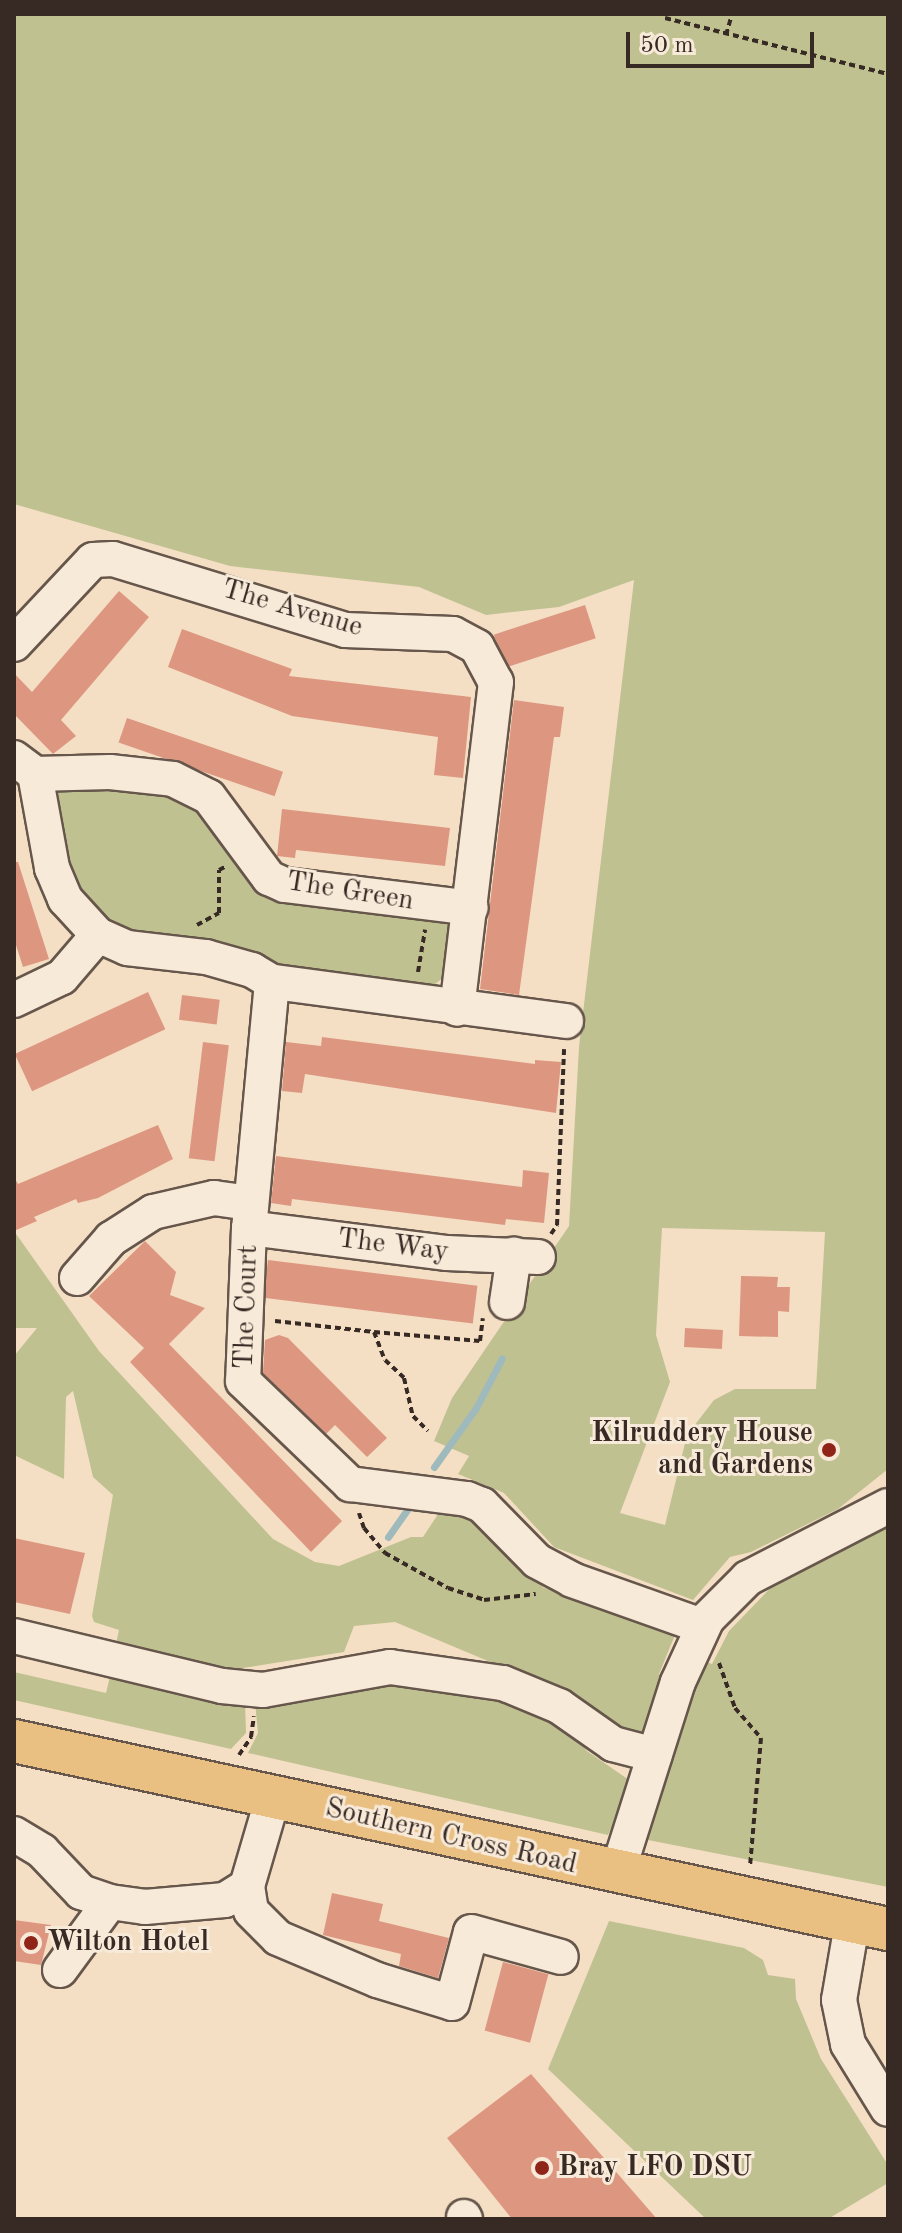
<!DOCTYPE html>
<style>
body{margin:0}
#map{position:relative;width:902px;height:2233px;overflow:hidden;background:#f4dfc4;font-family:"Old Standard TT",serif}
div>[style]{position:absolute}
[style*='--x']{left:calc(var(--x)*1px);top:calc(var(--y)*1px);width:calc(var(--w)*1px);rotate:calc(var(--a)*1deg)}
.green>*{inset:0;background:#c0c191}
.stream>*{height:7px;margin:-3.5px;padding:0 3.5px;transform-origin:3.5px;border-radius:3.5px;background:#9fbabd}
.building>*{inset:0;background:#dd9781;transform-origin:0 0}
.path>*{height:4px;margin-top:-2px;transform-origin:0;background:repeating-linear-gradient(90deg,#372923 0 6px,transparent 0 10px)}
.roads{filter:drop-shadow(2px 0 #66564b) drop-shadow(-2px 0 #66564b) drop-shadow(0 2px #66564b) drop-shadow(0 -2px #66564b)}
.minor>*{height:34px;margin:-17px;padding:0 17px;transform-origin:17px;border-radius:17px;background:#f8ead9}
.major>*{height:42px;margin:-21px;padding:0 21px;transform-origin:21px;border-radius:21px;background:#eac082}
.dots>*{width:22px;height:22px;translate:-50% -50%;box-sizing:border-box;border:4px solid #f8ead9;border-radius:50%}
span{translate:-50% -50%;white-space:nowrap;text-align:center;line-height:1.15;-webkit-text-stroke:6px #f8ead9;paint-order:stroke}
.street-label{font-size:28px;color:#372923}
.poi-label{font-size:28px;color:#372923;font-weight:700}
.right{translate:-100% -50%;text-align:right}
.left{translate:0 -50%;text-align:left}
.frame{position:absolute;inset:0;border:16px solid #372923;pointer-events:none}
.scale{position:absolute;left:626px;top:32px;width:188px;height:36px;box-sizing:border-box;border:4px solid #372923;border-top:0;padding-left:10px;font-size:24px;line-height:28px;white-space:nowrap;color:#372923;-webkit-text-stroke:6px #f8ead9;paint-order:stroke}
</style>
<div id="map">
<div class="green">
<div style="clip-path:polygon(evenodd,14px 14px,888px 14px,888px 1469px,838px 1509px,751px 1552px,730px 1557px,693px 1600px,554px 1547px,504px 1493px,458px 1474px,469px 1456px,434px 1441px,452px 1398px,569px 1226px,579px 1047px,634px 580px,559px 607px,486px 615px,419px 587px,230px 566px,14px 504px,14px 14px,662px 1228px,825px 1232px,816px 1389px,735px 1389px,714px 1400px,687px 1435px,665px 1525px,620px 1513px,670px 1382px,656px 1335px,662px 1228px)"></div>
<div style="clip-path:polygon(142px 785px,198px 801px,260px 877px,452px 915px,448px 974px,430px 988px,280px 972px,147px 941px,91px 915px,58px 853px,51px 786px)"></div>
<div style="clip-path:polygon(14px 1231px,99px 1351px,273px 1539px,315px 1562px,339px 1566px,411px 1537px,423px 1537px,444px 1505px,461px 1508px,549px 1583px,542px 1587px,675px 1635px,659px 1674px,666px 1677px,647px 1744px,616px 1737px,579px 1699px,395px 1622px,354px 1626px,344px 1652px,230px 1670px,116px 1644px,119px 1630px,94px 1622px,92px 1616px,113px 1495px,93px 1477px,73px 1391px,66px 1397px,64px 1479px,14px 1455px,14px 1356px,37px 1328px,14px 1328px)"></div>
<div style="clip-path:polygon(888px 1515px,888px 1887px,648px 1840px,702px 1660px,712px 1664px,729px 1631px,781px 1577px)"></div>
<div style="clip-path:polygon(14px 1672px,106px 1693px,111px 1672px,245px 1701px,246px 1733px,231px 1749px,14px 1700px)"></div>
<div style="clip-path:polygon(434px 1676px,558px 1717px,587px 1751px,632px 1782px,608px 1835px,248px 1753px,258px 1733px,255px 1702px)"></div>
<div style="clip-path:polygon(609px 1921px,744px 1948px,763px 1960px,768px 1975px,795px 1979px,796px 1999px,821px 2059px,888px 2165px,888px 2183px,828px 2219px,706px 2219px,548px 2069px)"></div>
</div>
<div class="stream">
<div style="--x:434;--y:1467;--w:72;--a:-54.6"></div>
<div style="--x:476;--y:1408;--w:56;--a:-62.5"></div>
<div style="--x:388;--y:1537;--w:38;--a:-55"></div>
</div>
<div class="building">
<div style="clip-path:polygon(119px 591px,149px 617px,61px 720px,76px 736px,53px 754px,14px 714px,14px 673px,32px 692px)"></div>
<div style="left:585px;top:605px;width:35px;height:96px;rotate:72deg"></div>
<div style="clip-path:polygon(182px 629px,292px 669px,289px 676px,471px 697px,463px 778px,434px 775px,438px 737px,292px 716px,168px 667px)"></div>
<div style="clip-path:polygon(514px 700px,564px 707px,560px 737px,554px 737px,519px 995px,480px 989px)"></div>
<div style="left:127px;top:718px;width:165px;height:26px;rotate:19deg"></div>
<div style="clip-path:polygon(282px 809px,450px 828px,445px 866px,296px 850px,295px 858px,277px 856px)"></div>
<div style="clip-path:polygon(14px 862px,18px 862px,49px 959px,23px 967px,14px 939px)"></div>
<div style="left:148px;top:992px;width:41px;height:147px;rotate:65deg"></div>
<div style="left:182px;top:995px;width:38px;height:25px;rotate:7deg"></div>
<div style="clip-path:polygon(322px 1037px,535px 1064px,535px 1060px,561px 1062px,556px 1113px,305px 1074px,302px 1093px,282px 1091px,286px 1042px,321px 1046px)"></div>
<div style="left:203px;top:1042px;width:26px;height:117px;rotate:7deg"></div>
<div style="clip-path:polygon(158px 1125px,173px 1159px,98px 1198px,78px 1203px,76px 1199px,34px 1217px,37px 1221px,14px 1231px,14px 1177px,18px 1184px)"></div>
<div style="clip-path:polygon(276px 1156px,522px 1187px,523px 1170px,549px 1173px,544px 1223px,506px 1219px,505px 1225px,292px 1199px,291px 1206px,271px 1203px)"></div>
<div style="clip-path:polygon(145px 1241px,176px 1272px,170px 1295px,205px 1308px,169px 1344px,342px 1521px,311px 1552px,130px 1362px,144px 1348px,89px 1296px)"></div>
<div style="left:268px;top:1260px;width:211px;height:38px;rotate:7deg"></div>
<div style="clip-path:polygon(741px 1276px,778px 1277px,777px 1287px,790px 1287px,789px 1312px,778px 1311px,778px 1337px,739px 1336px)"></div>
<div style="left:685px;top:1328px;width:38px;height:19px;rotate:3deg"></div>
<div style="clip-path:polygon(279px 1335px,288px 1338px,387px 1438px,367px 1457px,335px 1425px,326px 1434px,263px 1373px,265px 1340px)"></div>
<div style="clip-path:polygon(14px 1538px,85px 1553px,70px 1614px,14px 1602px)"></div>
<div style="clip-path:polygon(332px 1893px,383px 1904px,379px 1921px,449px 1938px,438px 1978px,399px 1966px,401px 1954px,323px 1935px)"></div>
<div style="clip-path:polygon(14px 1920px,51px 1925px,41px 1965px,14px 1961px)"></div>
<div style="left:503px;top:1962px;width:47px;height:71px;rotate:15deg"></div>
<div style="clip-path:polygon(531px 2074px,657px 2219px,512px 2219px,447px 2138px)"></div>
</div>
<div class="path">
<div style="--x:665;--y:18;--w:230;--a:14.1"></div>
<div style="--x:726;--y:35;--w:22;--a:-74"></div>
<div style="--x:197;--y:925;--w:25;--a:-29"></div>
<div style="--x:219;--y:913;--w:43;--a:-90"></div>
<div style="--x:219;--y:870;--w:7;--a:-27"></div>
<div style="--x:418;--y:972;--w:43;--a:-80.5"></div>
<div style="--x:551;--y:1234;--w:11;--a:-56"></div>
<div style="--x:557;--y:1225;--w:176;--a:-87.7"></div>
<div style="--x:275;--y:1321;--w:100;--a:6.3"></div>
<div style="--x:374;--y:1332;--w:30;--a:69"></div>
<div style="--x:385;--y:1360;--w:26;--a:43"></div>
<div style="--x:404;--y:1378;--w:39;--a:77"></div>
<div style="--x:413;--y:1416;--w:21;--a:45"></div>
<div style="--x:374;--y:1332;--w:106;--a:4.9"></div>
<div style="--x:480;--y:1341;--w:23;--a:-83"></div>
<div style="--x:359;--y:1513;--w:16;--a:72"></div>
<div style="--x:364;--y:1528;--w:33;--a:50"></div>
<div style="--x:385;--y:1553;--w:72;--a:29.1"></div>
<div style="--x:448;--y:1588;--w:38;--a:18"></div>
<div style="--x:484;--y:1600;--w:52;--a:-6.6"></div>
<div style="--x:719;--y:1663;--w:48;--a:70.4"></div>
<div style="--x:735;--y:1708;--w:40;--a:49"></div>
<div style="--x:761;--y:1738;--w:128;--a:94.9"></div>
<div style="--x:239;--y:1755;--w:22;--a:-56"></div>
<div style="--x:251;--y:1737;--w:21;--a:-82"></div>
</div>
<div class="roads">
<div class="minor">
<div style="--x:14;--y:644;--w:115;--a:-46.8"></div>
<div style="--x:93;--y:560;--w:20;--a:-3"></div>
<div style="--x:113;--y:559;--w:243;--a:17"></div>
<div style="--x:345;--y:630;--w:108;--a:2.1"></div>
<div style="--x:453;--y:634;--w:27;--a:28"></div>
<div style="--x:477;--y:647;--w:40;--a:62"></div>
<div style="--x:496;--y:682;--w:329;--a:96.8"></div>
<div style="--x:14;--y:758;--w:26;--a:37"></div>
<div style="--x:35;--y:774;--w:96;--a:79.7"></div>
<div style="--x:52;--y:868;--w:34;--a:67"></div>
<div style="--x:65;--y:899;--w:49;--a:47.5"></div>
<div style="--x:98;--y:935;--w:32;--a:24"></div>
<div style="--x:127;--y:948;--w:80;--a:6.5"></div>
<div style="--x:206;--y:957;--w:48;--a:15.8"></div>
<div style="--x:252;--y:970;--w:23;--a:31"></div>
<div style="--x:35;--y:774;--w:75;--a:-1.5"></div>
<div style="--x:110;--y:772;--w:63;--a:6.3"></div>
<div style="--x:173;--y:779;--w:40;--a:26.6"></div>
<div style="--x:209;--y:797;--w:101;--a:53.5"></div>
<div style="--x:269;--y:878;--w:17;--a:24"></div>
<div style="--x:285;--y:885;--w:187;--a:7"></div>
<div style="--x:14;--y:1000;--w:53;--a:-25.6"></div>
<div style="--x:62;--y:977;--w:55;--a:-49.4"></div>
<div style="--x:566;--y:1021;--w:297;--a:-172.4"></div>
<div style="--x:272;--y:982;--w:247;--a:95.3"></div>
<div style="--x:249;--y:1228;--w:153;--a:92.2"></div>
<div style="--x:243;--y:1381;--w:149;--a:43.9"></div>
<div style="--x:350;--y:1484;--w:118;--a:7.3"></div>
<div style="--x:467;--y:1499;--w:16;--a:22"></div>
<div style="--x:482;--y:1505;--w:78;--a:45.5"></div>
<div style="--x:537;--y:1561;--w:40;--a:28"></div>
<div style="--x:572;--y:1580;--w:138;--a:19.5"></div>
<div style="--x:249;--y:1228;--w:200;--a:7.2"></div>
<div style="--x:447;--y:1253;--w:91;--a:2.5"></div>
<div style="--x:77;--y:1278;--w:52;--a:-48.9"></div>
<div style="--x:111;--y:1239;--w:50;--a:-32.7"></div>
<div style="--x:153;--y:1212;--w:63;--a:-12.9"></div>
<div style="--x:214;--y:1198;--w:37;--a:8"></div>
<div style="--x:507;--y:1302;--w:48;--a:-81.5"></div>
<div style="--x:14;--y:1636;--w:214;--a:13.5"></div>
<div style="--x:222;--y:1686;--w:41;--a:5.6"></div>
<div style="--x:263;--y:1690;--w:129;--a:-10.3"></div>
<div style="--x:390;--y:1667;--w:114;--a:8.1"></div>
<div style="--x:503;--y:1683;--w:61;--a:22.3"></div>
<div style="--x:559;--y:1706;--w:66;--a:35.1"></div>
<div style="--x:613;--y:1744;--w:43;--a:14.7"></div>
<div style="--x:14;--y:1834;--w:33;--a:31"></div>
<div style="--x:42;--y:1851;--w:57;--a:46.4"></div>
<div style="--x:81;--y:1892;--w:31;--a:19"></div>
<div style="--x:110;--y:1902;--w:35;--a:8"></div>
<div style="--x:145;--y:1907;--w:80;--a:-5"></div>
<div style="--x:225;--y:1900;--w:26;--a:-32"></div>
<div style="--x:247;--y:1886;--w:93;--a:-73.7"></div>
<div style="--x:617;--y:1874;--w:201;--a:-72.4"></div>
<div style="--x:678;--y:1682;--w:69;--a:-65.3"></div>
<div style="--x:707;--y:1619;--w:58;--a:-45"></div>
<div style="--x:748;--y:1578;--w:157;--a:-27.2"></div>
<div style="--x:247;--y:1886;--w:25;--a:81"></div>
<div style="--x:251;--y:1911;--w:38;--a:45"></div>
<div style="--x:278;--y:1938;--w:108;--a:23"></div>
<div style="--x:377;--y:1980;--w:78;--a:17"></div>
<div style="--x:452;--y:2003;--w:73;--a:-75"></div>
<div style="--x:471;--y:1932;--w:93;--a:15.5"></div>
<div style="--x:852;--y:1924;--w:77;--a:99.7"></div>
<div style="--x:839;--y:2000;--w:45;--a:78.4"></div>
<div style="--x:848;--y:2044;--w:76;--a:58.4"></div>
<div style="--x:60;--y:1970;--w:84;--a:-53.7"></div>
<div style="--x:464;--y:2217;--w:2;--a:63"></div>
</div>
<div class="major">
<div style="--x:14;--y:1741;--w:894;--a:12.14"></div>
</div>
</div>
<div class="dots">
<div style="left:829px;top:1450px;background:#8f2418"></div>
<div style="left:31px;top:1943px;background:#8f2418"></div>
<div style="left:542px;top:2168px;background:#8f2418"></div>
</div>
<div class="street-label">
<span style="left:292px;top:609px;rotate:16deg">The Avenue</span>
<span style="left:350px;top:892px;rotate:9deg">The Green</span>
<span style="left:393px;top:1246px;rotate:7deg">The Way</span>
<span style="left:247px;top:1307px;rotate:-88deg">The Court</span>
<span style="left:451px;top:1837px;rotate:13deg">Southern Cross Road</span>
</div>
<div class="poi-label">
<span class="right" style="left:813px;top:1450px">Kilruddery House<br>and Gardens</span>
<span class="left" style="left:47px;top:1943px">Wilton Hotel</span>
<span class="left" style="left:558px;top:2168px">Bray LFO DSU</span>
</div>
<div class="frame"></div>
<div class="scale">50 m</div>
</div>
